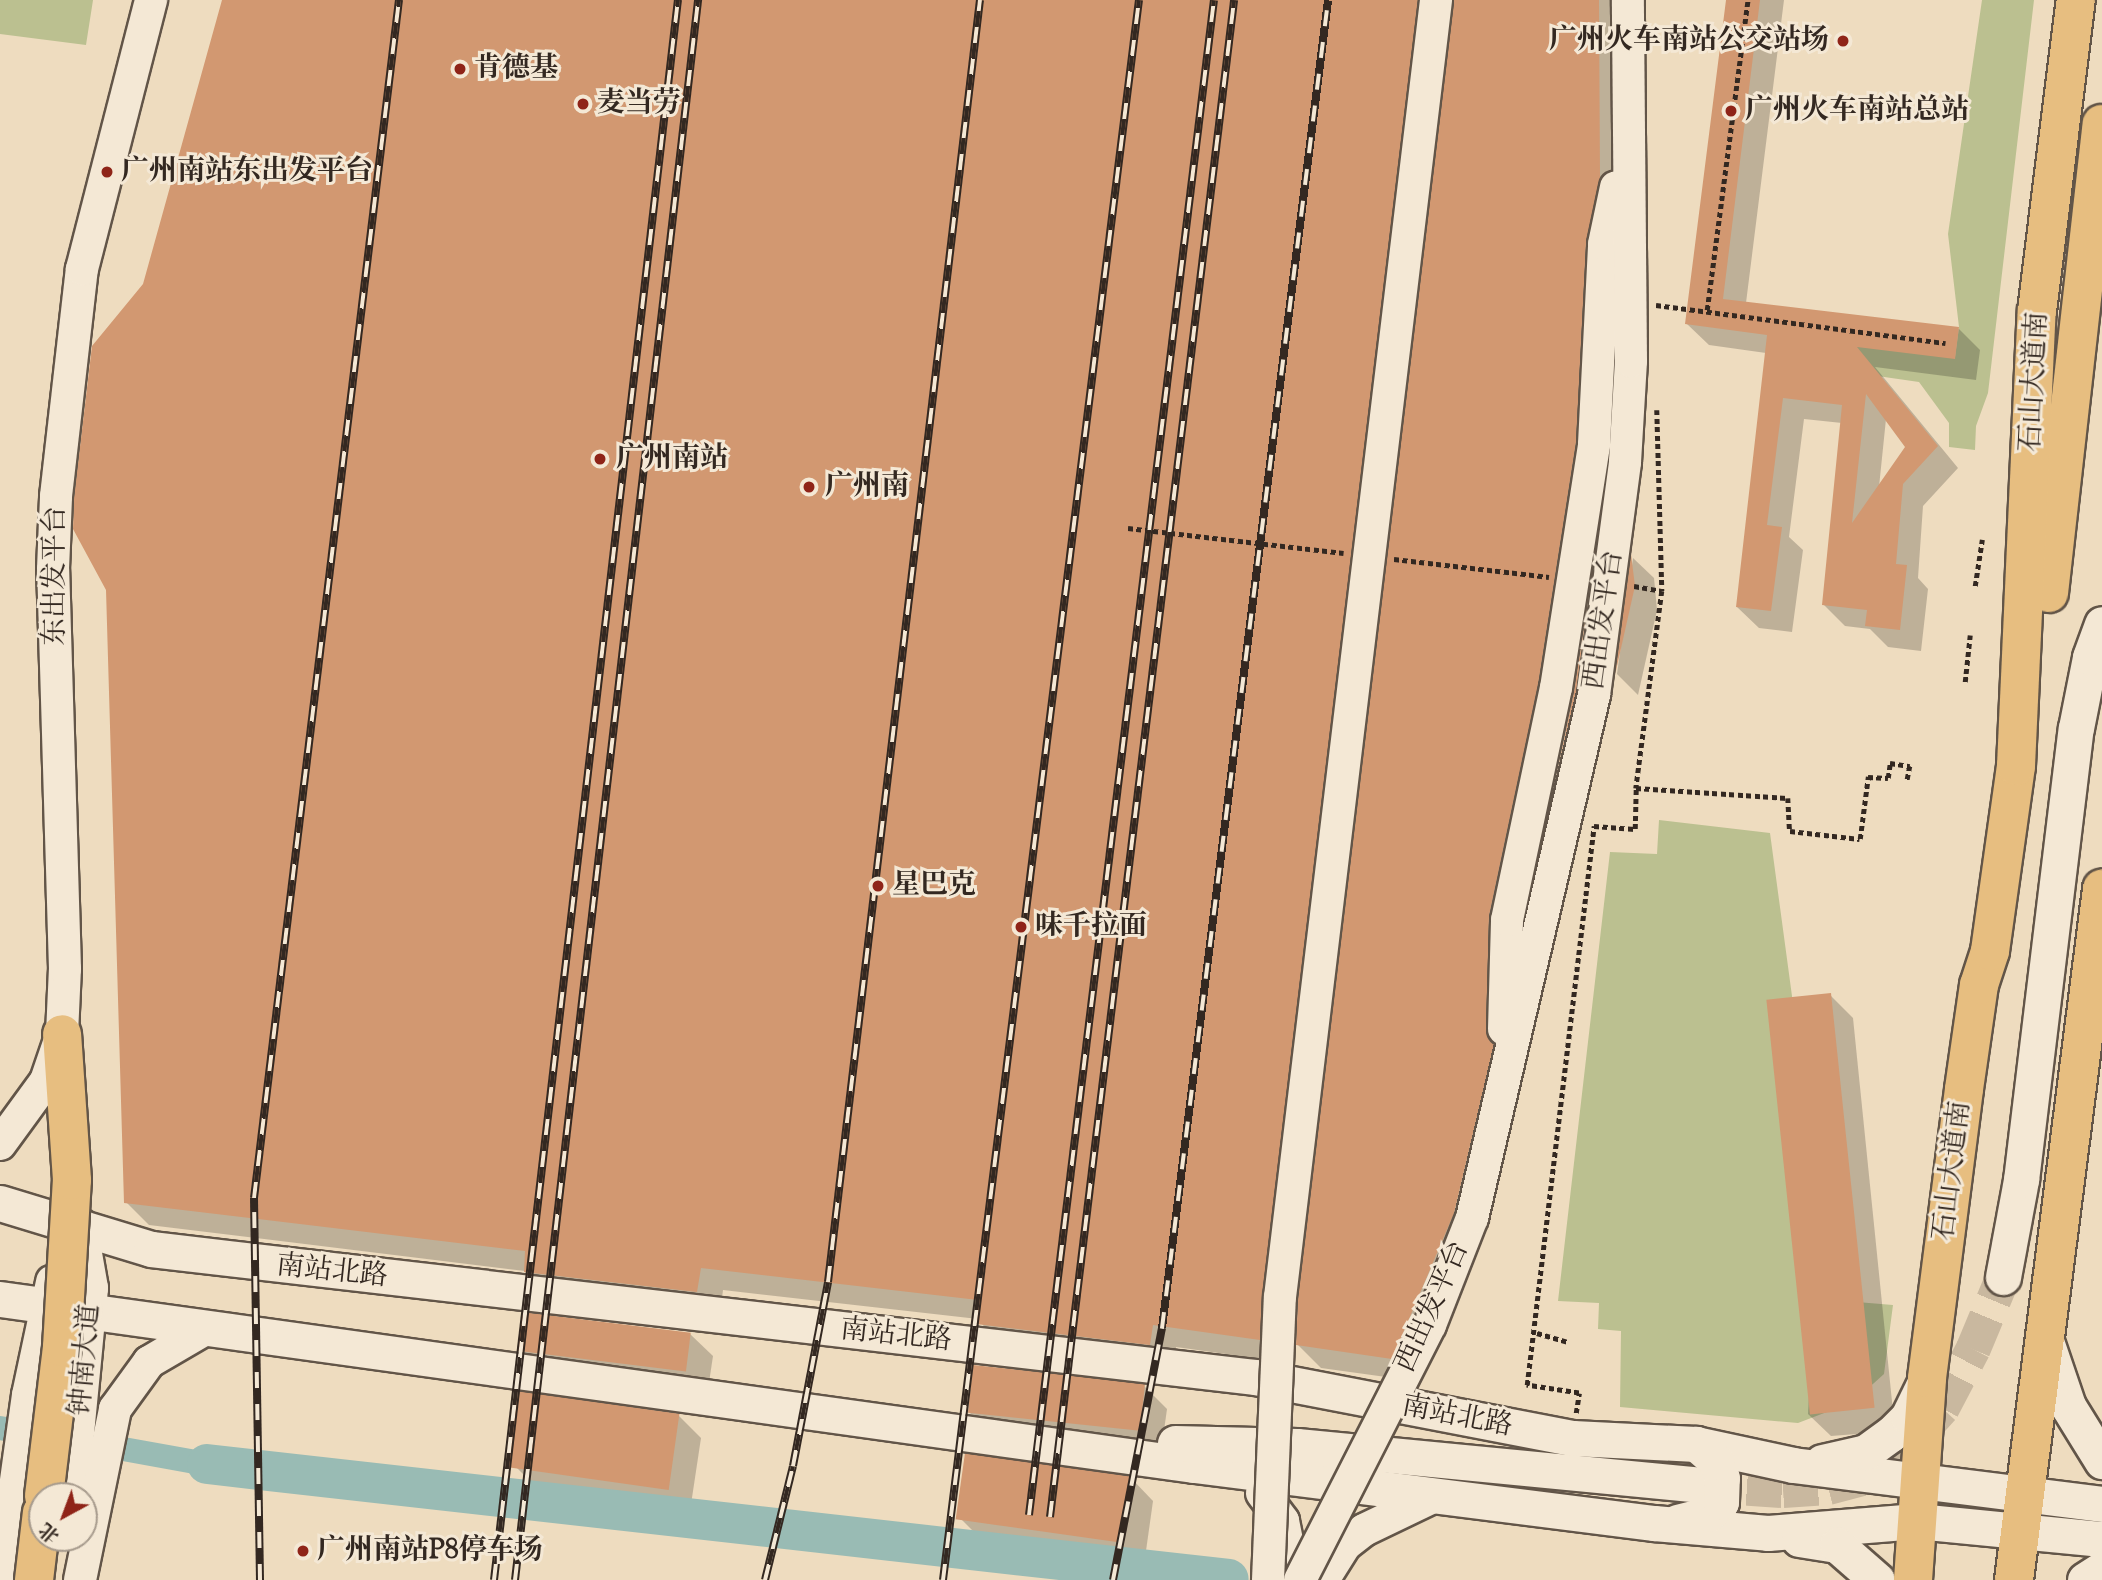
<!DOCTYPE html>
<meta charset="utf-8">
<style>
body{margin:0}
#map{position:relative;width:2102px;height:1580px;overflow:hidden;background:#eedcbf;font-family:"Sorts Mill Goudy","Noto Serif SC",serif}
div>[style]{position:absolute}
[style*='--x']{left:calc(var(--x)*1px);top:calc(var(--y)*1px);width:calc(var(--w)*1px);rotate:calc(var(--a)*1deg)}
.green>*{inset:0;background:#bbc090}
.shadow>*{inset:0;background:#0003}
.canal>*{height:24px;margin:-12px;padding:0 12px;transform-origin:12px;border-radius:12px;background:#99bbb4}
.river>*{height:40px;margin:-20px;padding:0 20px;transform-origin:20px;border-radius:20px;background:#99bbb4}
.building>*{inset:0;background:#d29871;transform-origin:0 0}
.secondary-tunnel>*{height:35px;margin-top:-17.5px;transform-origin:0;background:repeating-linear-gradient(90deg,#c9b89f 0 35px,transparent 0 53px)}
.path>*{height:4.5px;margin-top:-2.25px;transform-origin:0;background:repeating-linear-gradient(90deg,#332821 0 5px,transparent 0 8.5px)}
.roads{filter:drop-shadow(2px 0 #625548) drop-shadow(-2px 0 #625548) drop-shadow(0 2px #625548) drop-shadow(0 -2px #625548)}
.tertiary>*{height:32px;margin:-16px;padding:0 16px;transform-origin:16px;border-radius:16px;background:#f4e8d5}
.secondary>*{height:35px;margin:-17.5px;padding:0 17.5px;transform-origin:17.5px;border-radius:17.5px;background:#f4e8d5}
.primary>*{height:38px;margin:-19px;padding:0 19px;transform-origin:19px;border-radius:19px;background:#e7be80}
.rail>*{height:8px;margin-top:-4px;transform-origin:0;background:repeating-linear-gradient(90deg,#f4e8d5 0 16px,#332821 0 32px);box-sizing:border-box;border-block:2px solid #332821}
.bridges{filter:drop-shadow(2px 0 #625548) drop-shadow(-2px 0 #625548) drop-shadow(0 2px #625548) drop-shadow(0 -2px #625548)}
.tertiary-bridge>*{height:32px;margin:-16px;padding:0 16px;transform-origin:16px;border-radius:16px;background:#f4e8d5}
.trunk-bridge>*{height:38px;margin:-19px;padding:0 19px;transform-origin:19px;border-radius:19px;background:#e7be80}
.dots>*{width:19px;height:19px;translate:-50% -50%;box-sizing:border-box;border:4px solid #f4e8d5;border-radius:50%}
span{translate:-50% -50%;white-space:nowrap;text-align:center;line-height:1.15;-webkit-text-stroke:6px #f4e8d5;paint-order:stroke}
.poi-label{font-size:28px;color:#332821;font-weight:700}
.right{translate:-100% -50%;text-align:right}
.left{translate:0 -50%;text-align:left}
.street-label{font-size:28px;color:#332821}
.north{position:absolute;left:28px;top:1482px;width:70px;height:70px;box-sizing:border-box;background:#f4e8d5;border:2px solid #a79b8d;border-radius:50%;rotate:221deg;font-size:19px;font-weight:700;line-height:28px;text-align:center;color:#332821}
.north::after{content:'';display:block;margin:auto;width:24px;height:32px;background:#8f2418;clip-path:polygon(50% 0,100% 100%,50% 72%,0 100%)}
</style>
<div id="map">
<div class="green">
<div style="clip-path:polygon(0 0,93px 0,86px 45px,0 34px)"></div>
<div style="clip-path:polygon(1982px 0,2034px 0,1988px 393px,1976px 426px,1975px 450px,1949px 447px,1949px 423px,1919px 382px,1815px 367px,1819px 342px,1955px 357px,1959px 327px,1948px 234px)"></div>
<div style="clip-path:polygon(1659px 820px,1770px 833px,1833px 1300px,1893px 1305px,1884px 1374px,1853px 1402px,1798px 1423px,1620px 1407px,1621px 1331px,1598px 1329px,1599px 1303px,1558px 1301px,1610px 852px,1657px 854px)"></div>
</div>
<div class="shadow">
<div style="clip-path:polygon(224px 0,1621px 0,1622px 202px,1511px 940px,1508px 1053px,1415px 1381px,1321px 1368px,1298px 1345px,1456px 5px,1451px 6px,1282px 1362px,1176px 1347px,1173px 1367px,1001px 1347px,978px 1319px,723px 1290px,720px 1314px,549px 1294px,525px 1271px,149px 1225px,126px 1202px,144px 285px)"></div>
<div style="clip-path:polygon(evenodd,1728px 0,1784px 0,1746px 303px,1959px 329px,1980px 350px,1976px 380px,1875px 367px,1958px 468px,1923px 506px,1918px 578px,1928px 589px,1921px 651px,1888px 647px,1870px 629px,1845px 626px,1824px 605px,1842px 423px,1804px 419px,1789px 537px,1803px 550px,1792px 632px,1759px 628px,1737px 607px,1766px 353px,1709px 345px,1687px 324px,1728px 0,1886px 419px,1907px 447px,1879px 487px,1886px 419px)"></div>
<div style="clip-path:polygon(1633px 558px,1654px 578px,1657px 610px,1638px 695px,1617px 674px)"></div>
<div style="clip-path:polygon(1588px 612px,1609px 633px,1579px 798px,1558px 777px)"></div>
<div style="clip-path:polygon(1830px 995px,1853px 1018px,1895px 1431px,1831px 1436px,1808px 1414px)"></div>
<div style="clip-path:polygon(690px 1334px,713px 1356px,707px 1396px,545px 1373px,522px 1350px)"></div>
<div style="clip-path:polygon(1144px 1386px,1167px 1409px,1160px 1459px,993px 1436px,970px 1413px)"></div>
<div style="clip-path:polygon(678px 1415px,701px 1438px,690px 1511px,539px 1490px,516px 1467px)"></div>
<div style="clip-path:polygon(1131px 1478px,1153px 1501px,1144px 1565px,984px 1542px,961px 1519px)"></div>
</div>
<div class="canal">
<div style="--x:0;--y:1428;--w:42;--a:9.7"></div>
<div style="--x:90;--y:1443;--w:119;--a:10.2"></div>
</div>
<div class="river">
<div style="--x:207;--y:1464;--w:1028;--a:6.42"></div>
</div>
<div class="building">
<div style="clip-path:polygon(222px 0,1418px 0,1260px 1340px,1153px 1325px,1150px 1345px,976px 1324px,978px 1300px,701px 1268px,697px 1292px,524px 1272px,525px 1251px,124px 1203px,106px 590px,73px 529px,74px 497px,92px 346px,143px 284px)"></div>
<div style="clip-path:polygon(1454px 0,1599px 0,1600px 178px,1586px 243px,1576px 442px,1538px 685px,1489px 916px,1486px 1028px,1494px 1044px,1454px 1213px,1392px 1359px,1296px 1345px,1298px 1298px)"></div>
<div style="clip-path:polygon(evenodd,1726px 0,1760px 0,1723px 299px,1959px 327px,1955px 359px,1857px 347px,1938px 446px,1903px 484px,1896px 564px,1907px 565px,1900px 630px,1865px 626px,1867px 610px,1822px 605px,1842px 405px,1783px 398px,1767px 525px,1782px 527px,1771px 611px,1736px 607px,1767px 335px,1685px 324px,1726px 0,1866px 394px,1905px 447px,1852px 523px,1866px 394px)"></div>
<div style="clip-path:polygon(1631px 554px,1635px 586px,1615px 675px)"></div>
<div style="clip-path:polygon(1587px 609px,1576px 692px,1556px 778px,1574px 692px)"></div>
<div style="left:1831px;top:993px;width:417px;height:65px;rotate:84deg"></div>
<div style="left:522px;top:1312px;width:170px;height:39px;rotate:7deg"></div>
<div style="left:973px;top:1365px;width:173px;height:48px;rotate:6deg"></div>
<div style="left:518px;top:1391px;width:163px;height:77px;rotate:8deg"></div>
<div style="left:965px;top:1453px;width:168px;height:67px;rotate:8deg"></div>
</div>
<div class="secondary-tunnel">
<div style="--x:1694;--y:1484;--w:89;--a:3.9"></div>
<div style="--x:1783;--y:1490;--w:45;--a:-3.8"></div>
<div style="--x:1828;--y:1487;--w:43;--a:-14.7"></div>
<div style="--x:1870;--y:1476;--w:24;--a:-30"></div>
<div style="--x:1891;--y:1464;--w:76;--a:-47.7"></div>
<div style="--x:1942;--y:1408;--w:67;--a:-62.3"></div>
<div style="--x:1973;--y:1349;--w:78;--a:-67.4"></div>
</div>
<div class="path">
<div style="--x:1656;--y:305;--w:292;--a:7.5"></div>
<div style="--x:1707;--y:310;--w:313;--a:-82.5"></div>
<div style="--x:1657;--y:410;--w:181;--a:88.4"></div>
<div style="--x:1128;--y:528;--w:217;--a:6.6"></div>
<div style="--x:1394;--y:559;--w:156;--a:6.6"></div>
<div style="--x:1634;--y:586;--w:28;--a:10"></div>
<div style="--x:1662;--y:591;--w:199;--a:97.5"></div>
<div style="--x:1636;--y:788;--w:152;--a:3.8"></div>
<div style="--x:1788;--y:798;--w:33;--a:87"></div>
<div style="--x:1790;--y:831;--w:70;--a:6.5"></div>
<div style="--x:1860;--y:839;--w:63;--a:-82.6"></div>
<div style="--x:1868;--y:777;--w:20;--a:3"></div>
<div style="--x:1888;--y:778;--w:15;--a:-82"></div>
<div style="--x:1890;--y:763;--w:20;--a:9"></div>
<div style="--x:1910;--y:766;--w:15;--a:101"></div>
<div style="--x:1975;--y:586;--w:47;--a:-81.3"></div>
<div style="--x:1965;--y:682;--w:47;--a:-83.9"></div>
<div style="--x:1537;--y:1333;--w:32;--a:16"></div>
<div style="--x:1576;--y:1413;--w:20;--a:-81"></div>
<div style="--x:1579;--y:1393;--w:53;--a:-171.3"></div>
<div style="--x:1527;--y:1385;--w:563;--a:-83.17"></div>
<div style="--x:1594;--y:826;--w:41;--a:4.2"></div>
<div style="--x:1635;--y:829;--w:41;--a:-88.6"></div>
</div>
<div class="roads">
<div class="tertiary">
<div style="--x:1262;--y:1493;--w:35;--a:53"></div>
<div style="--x:1283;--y:1521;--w:60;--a:78.5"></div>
<div style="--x:72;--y:1496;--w:209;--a:-84.5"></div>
<div style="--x:92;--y:1288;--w:64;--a:-99.9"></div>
<div style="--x:2;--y:1580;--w:187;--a:-82"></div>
<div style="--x:28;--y:1395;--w:116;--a:-78"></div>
<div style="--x:80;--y:1580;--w:175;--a:-78.4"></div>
<div style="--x:115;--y:1409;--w:58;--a:-54.1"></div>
<div style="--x:149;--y:1362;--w:67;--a:-30.4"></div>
<div style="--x:1323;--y:1580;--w:41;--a:-57.8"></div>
<div style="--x:1345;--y:1545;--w:24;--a:-38"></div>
<div style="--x:1364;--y:1530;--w:79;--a:-25.6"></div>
</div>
<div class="secondary">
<div style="--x:0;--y:1203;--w:158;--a:16.9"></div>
<div style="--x:151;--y:1249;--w:1111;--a:6.61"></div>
<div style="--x:1255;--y:1377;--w:324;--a:10.9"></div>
<div style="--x:1573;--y:1438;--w:123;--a:2.8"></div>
<div style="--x:1696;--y:1444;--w:99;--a:12.2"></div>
<div style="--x:1793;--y:1465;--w:311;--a:7.2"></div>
<div style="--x:2003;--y:1277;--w:99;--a:-79.5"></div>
<div style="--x:2021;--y:1180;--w:455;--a:-83.1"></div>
<div style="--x:2076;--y:728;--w:72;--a:-78.8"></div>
<div style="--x:2090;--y:657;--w:35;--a:-70"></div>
<div style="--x:0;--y:1299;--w:1205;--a:7.92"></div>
<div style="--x:1194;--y:1465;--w:464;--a:7.2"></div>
<div style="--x:1654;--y:1523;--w:114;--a:5"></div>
<div style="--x:1768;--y:1533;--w:149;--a:-4.6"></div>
<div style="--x:1917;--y:1521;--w:186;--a:5.6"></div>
<div style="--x:2045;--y:1338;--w:72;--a:71.3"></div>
<div style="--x:2068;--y:1406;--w:65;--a:58.3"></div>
<div style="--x:1175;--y:1443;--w:122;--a:1.4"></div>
<div style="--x:1297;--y:1446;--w:399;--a:5.5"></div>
<div style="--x:1822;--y:1462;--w:45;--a:-12.8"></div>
<div style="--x:1866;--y:1452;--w:31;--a:-36"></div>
<div style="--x:1891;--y:1434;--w:24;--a:-45"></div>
<div style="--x:1908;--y:1417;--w:43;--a:-64"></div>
<div style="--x:1677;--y:1522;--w:33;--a:-14"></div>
<div style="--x:1709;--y:1514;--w:17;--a:-45"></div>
<div style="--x:1721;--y:1502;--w:24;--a:-88"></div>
<div style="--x:1722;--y:1478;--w:17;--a:-107"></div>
<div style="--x:1717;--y:1462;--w:28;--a:-139"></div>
<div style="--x:1799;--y:1539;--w:38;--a:9"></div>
<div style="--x:1837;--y:1545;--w:53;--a:41.2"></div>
<div style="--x:2085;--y:1580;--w:20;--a:-33"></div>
</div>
<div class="primary">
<div style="--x:2049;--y:593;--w:472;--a:-83.6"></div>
<div style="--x:1913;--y:1580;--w:202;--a:-86"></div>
<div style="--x:1927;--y:1378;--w:291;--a:-82.7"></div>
<div style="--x:1964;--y:1089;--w:105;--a:-81.8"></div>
<div style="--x:1979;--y:985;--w:36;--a:-72"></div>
<div style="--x:1990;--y:951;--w:187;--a:-82"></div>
<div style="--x:2016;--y:766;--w:455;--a:-87.4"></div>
<div style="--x:2037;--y:311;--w:313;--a:-82.9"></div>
<div style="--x:2014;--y:1580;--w:697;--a:-82.74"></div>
</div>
</div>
<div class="rail">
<div style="--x:1029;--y:1515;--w:1526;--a:-83.04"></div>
<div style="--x:1050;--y:1517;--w:1528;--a:-83.08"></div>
<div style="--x:260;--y:1580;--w:382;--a:-90.9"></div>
<div style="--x:254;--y:1198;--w:1207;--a:-83.1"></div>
<div style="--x:494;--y:1580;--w:1591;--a:-83.36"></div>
<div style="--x:515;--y:1580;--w:1591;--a:-83.39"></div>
<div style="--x:765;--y:1580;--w:117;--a:-76.2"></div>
<div style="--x:793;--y:1466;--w:187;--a:-79.2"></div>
<div style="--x:828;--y:1282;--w:1291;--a:-83.24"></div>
<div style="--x:943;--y:1580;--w:1592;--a:-82.93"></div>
<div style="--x:1113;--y:1580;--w:257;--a:-79"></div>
<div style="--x:1162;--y:1328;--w:1338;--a:-82.87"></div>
</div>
<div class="bridges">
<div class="tertiary-bridge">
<div style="--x:1504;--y:1029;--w:109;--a:-88.4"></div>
<div style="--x:1507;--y:920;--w:237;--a:-78.1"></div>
<div style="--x:1556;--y:688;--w:247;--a:-81.1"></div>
<div style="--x:1594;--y:444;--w:200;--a:-87.1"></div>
<div style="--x:1604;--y:244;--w:58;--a:-78.1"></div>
<div style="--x:0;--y:1144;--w:78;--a:-53.9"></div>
<div style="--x:46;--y:1081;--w:50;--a:-71.2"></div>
<div style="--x:62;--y:1034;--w:65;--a:-87.4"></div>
<div style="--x:65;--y:969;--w:400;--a:-91.7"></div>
<div style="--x:53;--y:569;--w:73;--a:-87.6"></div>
<div style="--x:56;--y:496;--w:228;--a:-83.5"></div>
<div style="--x:82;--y:269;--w:278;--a:-75.6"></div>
<div style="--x:1268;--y:1580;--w:283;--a:-87.6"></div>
<div style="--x:1280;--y:1297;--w:1306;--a:-83.14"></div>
<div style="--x:1300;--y:1580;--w:286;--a:-63"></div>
<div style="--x:1430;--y:1325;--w:115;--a:-68.6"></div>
<div style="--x:1472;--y:1218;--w:537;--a:-76.87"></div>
<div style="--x:1594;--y:695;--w:235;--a:-82.4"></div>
<div style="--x:1625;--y:462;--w:101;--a:-86.6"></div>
<div style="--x:1631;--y:361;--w:361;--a:-90.5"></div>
</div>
<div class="trunk-bridge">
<div style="--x:44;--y:1496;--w:150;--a:-83.1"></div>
<div style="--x:62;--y:1347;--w:167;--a:-86.6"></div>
<div style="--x:72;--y:1180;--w:146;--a:-93.9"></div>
<div style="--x:34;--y:1580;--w:68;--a:-83.3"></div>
</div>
</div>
<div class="dots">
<div style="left:1843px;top:41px;background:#8f2418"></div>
<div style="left:460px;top:69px;background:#8f2418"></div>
<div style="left:583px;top:104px;background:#8f2418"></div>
<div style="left:1731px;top:111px;background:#8f2418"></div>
<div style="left:107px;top:172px;background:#8f2418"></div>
<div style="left:600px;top:459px;background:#8f2418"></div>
<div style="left:809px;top:487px;background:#8f2418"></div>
<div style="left:878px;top:886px;background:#8f2418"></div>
<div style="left:1021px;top:927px;background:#8f2418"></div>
<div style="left:303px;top:1551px;background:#8f2418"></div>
</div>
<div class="poi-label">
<span class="right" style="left:1829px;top:41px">广州火车南站公交站场</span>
<span class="left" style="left:474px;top:69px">肯德基</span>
<span class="left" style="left:597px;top:104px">麦当劳</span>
<span class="left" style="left:1745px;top:111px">广州火车南站总站</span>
<span class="left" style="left:121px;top:172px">广州南站东出发平台</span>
<span class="left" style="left:616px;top:459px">广州南站</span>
<span class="left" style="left:825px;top:487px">广州南</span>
<span class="left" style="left:892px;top:886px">星巴克</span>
<span class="left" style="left:1035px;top:927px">味千拉面</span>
<span class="left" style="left:317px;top:1551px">广州南站P8停车场</span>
</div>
<div class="street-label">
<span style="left:2035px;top:382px;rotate:-87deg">石山大道南</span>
<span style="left:56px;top:576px;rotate:-90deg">东出发平台</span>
<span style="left:1604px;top:620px;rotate:-82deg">西出发平台</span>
<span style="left:1953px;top:1171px;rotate:-83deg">石山大道南</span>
<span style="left:332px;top:1272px;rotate:6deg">南站北路</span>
<span style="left:1433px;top:1307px;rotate:-66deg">西出发平台</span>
<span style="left:896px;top:1336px;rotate:6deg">南站北路</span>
<span style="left:86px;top:1360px;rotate:-85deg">钟南大道</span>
<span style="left:1457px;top:1417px;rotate:11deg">南站北路</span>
</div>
<div class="north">北</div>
</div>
